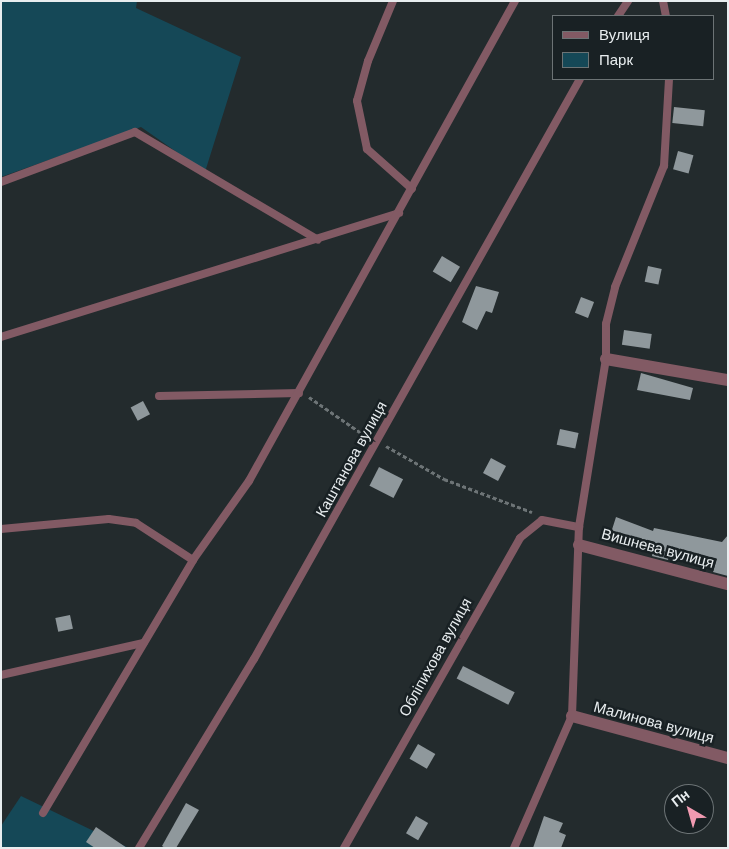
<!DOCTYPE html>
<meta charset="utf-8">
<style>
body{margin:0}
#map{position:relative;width:729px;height:849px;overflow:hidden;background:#232b2d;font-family:Helvetica,sans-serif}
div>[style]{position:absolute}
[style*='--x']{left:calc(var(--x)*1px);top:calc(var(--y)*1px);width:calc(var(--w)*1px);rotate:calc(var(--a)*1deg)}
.green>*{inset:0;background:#154857}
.building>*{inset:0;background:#8f989c;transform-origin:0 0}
.path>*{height:3px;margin-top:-1.5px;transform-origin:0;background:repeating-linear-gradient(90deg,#6d7476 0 4px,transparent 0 6.5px)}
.lane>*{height:8px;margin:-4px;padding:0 4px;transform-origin:4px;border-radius:4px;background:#825a64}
.street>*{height:12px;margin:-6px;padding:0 6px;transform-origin:6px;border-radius:6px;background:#825a64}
span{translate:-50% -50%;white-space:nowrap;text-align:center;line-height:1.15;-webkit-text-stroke:5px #192124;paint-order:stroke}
.street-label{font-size:15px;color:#e8edef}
.frame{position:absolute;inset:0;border:2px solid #e8edef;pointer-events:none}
.legend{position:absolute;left:552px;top:15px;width:162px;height:65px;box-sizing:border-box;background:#192124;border:1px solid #6c7375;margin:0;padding:6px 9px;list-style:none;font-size:15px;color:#e8edef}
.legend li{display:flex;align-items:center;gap:10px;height:25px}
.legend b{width:25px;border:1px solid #6c7375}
.north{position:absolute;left:664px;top:784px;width:50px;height:50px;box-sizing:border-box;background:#192124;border:1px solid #6c7375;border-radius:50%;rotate:322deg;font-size:14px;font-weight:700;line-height:20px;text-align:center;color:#e8edef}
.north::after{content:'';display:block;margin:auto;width:18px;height:22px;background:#f19ab1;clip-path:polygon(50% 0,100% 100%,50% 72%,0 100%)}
</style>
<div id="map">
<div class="green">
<div style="clip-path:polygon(1px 1px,137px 1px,136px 8px,241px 57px,205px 172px,141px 127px,1px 177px)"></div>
<div style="clip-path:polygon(21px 796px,129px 848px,1px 848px,1px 826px)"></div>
</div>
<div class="building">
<div style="left:674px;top:107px;width:31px;height:16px;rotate:6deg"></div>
<div style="left:678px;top:151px;width:16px;height:19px;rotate:15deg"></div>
<div style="left:442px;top:256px;width:21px;height:18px;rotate:31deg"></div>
<div style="left:648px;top:266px;width:14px;height:16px;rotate:12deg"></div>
<div style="clip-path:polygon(476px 286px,499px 292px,492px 313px,486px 311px,477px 330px,462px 322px)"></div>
<div style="left:581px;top:297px;width:14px;height:17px;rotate:21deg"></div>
<div style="left:624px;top:330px;width:28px;height:15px;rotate:8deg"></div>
<div style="clip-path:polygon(641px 373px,693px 388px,690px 400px,637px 390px)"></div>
<div style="left:143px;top:401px;width:15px;height:14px;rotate:62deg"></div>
<div style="left:560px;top:429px;width:19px;height:16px;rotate:12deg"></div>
<div style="left:491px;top:458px;width:17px;height:17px;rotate:28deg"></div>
<div style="left:379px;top:467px;width:27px;height:21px;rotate:27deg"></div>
<div style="clip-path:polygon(616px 517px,653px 531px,654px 528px,722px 542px,728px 535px,728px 576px,713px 572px,717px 559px,671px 547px,668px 560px,652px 556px,655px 542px,627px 536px,622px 544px,609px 539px)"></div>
<div style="left:70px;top:615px;width:14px;height:15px;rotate:78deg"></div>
<div style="left:463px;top:666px;width:58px;height:14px;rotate:27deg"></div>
<div style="left:418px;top:744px;width:20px;height:17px;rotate:30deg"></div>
<div style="clip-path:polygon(186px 803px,199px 810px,176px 848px,165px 848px,162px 846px)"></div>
<div style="left:416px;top:816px;width:14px;height:20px;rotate:30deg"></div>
<div style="clip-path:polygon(544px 816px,563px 823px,559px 832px,566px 835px,561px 848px,533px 848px)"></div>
<div style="clip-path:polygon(96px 827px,127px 848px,95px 848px,86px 842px)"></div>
</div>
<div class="path">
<div style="--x:309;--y:397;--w:70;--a:34.6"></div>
<div style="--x:386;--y:446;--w:67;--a:29.6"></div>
<div style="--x:444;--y:479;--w:94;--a:20.6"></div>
</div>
<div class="lane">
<div style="--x:393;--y:1;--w:65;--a:112.6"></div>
<div style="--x:368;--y:61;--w:41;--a:105.4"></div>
<div style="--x:357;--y:101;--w:49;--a:78.2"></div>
<div style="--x:367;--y:149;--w:60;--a:41.6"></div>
<div style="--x:663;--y:1;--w:15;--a:79"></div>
<div style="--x:618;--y:16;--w:18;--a:-56"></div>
<div style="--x:1;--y:182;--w:143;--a:-20.5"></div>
<div style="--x:135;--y:132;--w:212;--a:30.5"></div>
<div style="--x:1;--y:337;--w:417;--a:-17.3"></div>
<div style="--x:159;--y:396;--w:140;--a:-1.2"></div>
<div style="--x:1;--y:529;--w:108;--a:-5.3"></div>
<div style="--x:109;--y:519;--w:27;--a:8"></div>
<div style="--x:136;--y:523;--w:68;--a:33"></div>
<div style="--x:1;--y:675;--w:146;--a:-12.7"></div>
<div style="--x:43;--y:813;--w:294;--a:-59.3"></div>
<div style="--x:193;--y:560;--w:97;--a:-54.7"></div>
<div style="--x:249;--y:481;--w:549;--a:-61.01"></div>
<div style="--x:139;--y:848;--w:221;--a:-58.7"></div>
<div style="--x:254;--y:659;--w:665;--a:-60.66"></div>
<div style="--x:344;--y:848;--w:356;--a:-60.4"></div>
<div style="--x:520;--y:538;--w:28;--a:-39"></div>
<div style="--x:542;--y:520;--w:38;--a:11"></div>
<div style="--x:514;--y:848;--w:144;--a:-66.3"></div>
<div style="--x:572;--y:716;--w:189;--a:-87.9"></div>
<div style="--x:579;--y:527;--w:170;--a:-80.9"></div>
<div style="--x:606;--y:359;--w:35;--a:-90"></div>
<div style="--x:606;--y:324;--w:38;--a:-76"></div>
<div style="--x:615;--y:287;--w:131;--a:-68"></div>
<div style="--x:664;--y:166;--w:87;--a:-86.7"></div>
</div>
<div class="street">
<div style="--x:606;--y:359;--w:124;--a:9.8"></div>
<div style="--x:579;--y:545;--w:154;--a:14.7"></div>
<div style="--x:572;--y:716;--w:162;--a:15.1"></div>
</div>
<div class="street-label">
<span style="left:351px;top:459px;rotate:-61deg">Каштанова вулиця</span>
<span style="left:658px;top:548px;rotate:15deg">Вишнева вулиця</span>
<span style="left:435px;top:657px;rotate:-61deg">Обліпихова вулиця</span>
<span style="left:654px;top:722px;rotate:15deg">Малинова вулиця</span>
</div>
<div class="frame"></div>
<ul class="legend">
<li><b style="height:6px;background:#825a64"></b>Вулиця</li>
<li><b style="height:14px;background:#154857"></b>Парк</li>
</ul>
<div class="north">Пн</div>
</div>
